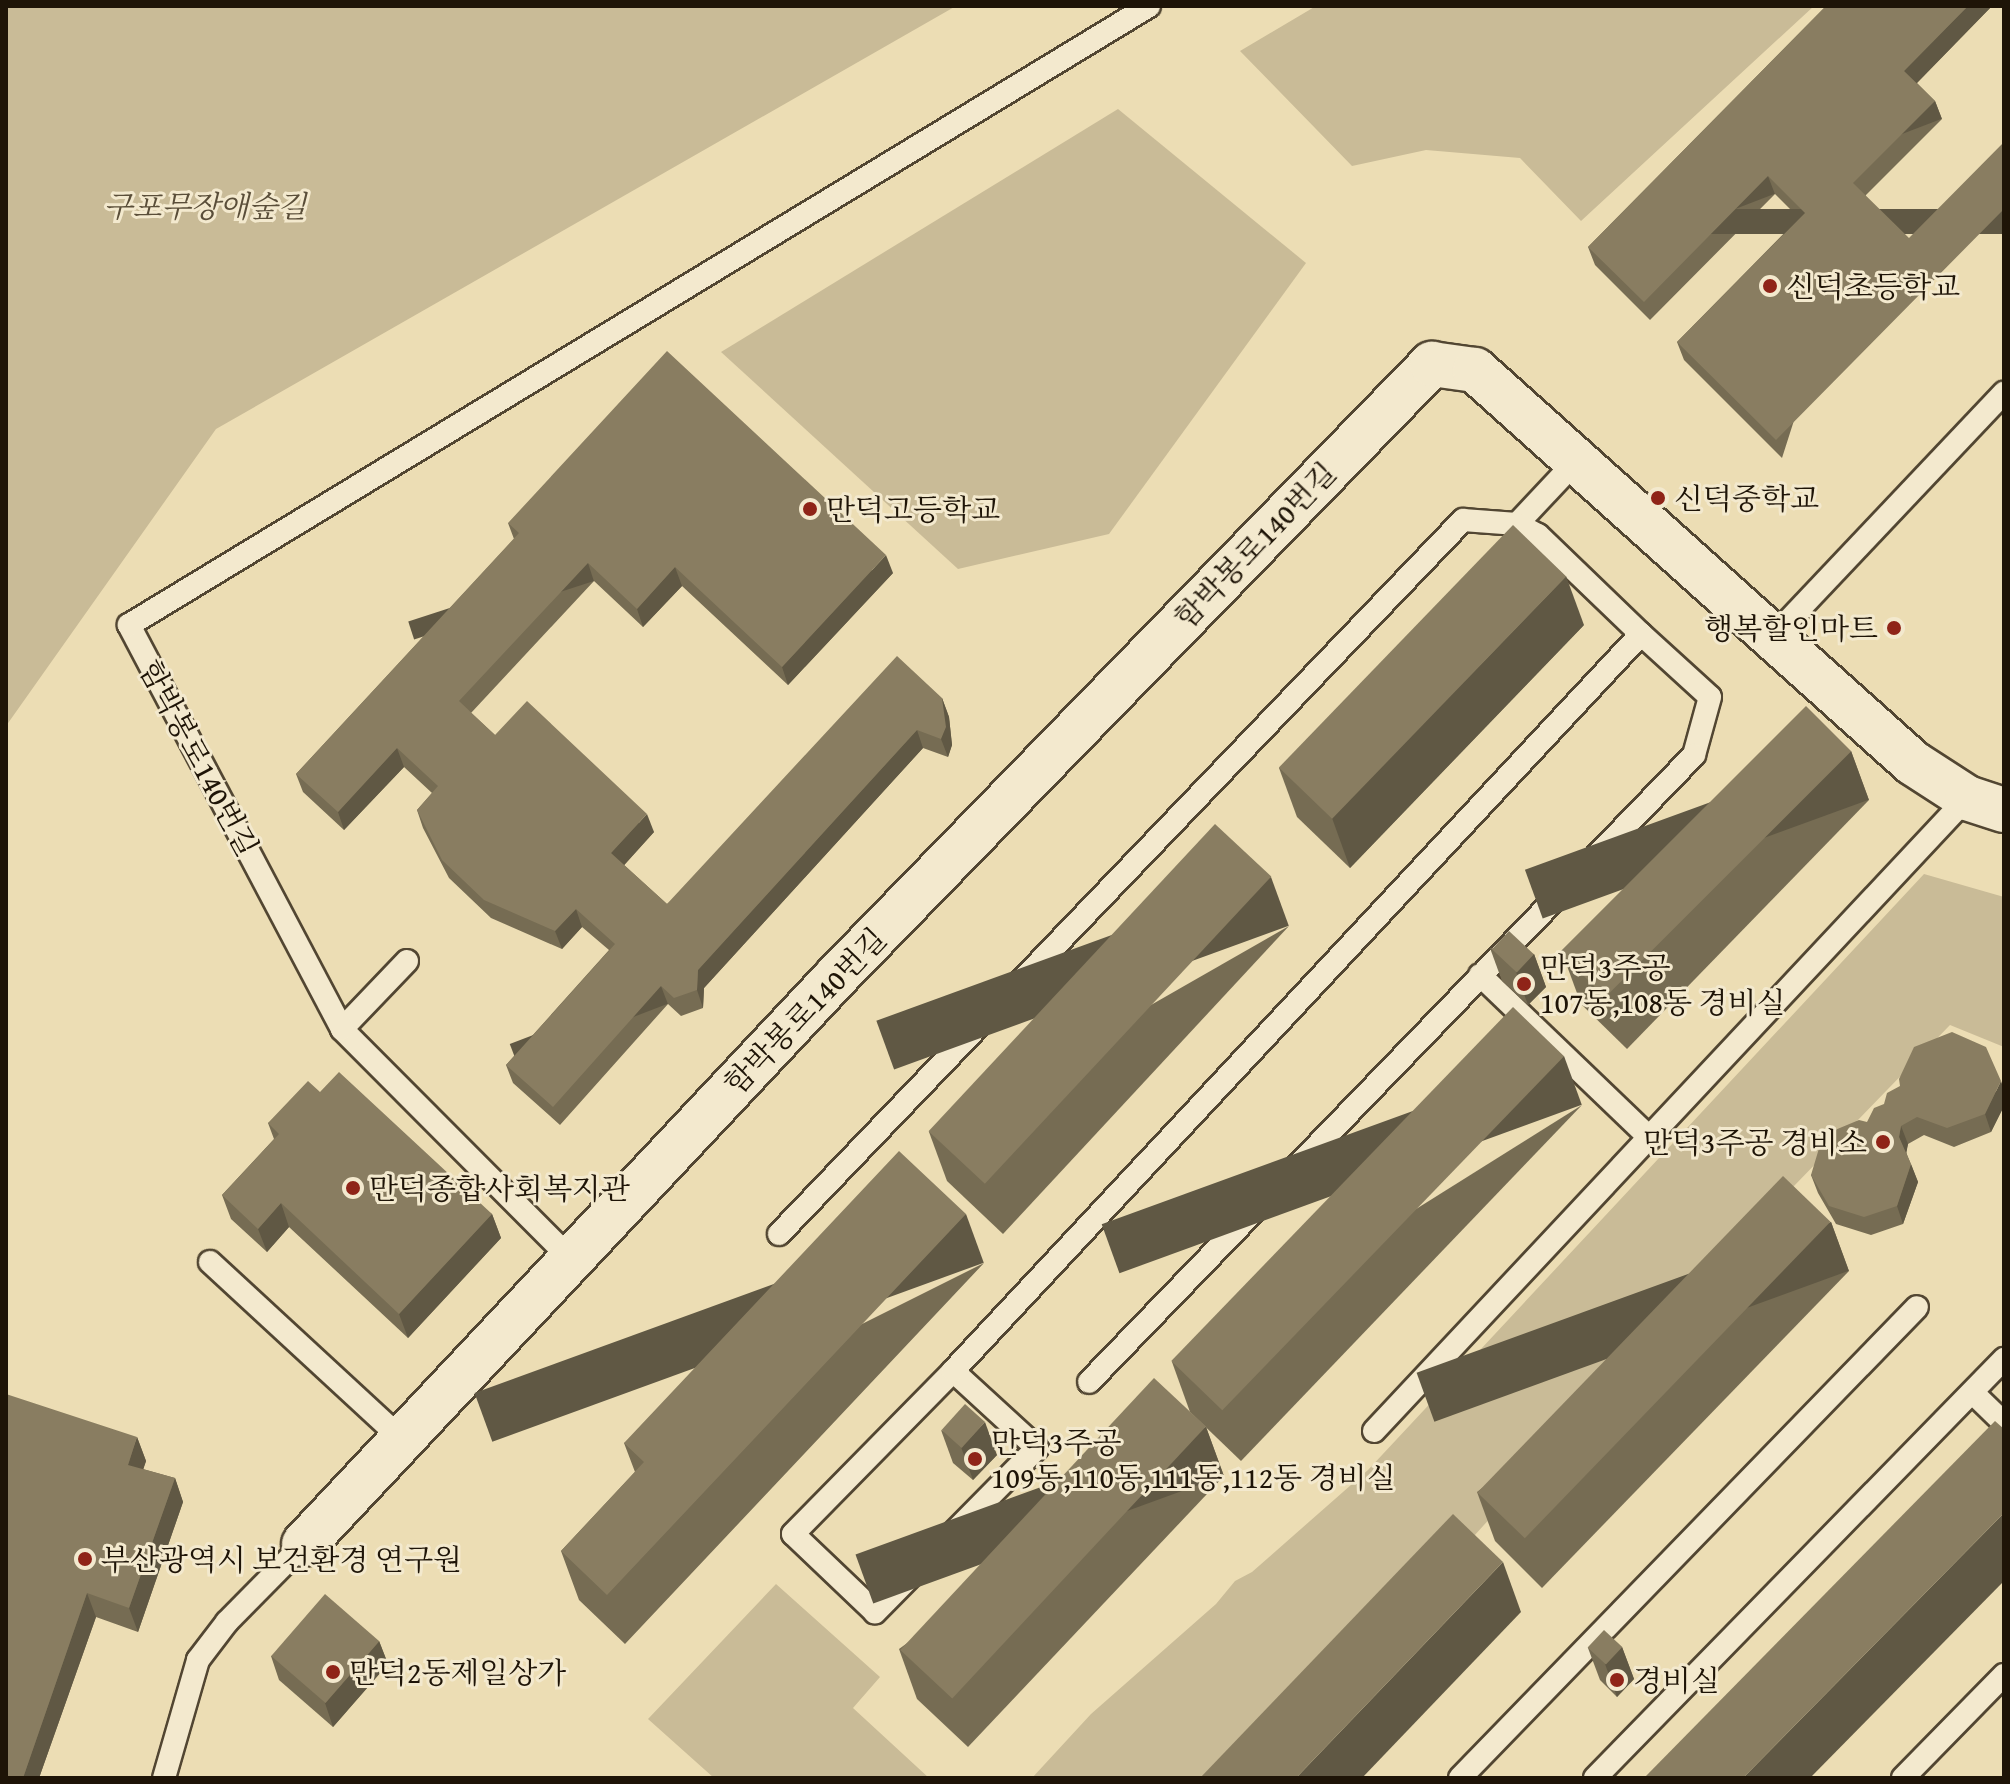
<!DOCTYPE html>
<meta charset="utf-8">
<style>
body{margin:0}
#map{position:relative;width:2010px;height:1784px;overflow:hidden;background:#ecddb4;font-family:"Gentium Book Plus","Noto Serif KR",serif}
div>[style]{position:absolute}
[style*='--x']{left:calc(var(--x)*1px);top:calc(var(--y)*1px);width:calc(var(--w)*1px);rotate:calc(var(--a)*1deg)}
.green>*{inset:0;background:#c9bb97}
.roads{filter:drop-shadow(2px 0 #524632) drop-shadow(-2px 0 #524632) drop-shadow(0 2px #524632) drop-shadow(0 -2px #524632)}
.service>*{height:22px;margin:-11px;padding:0 11px;transform-origin:11px;border-radius:11px;background:#f3e9ce}
.minor>*{height:44px;margin:-22px;padding:0 22px;transform-origin:22px;border-radius:22px;background:#f3e9ce}
.wall>*{inset:0;background:#766c53}
.shaded-wall>*{inset:0;background:#605844;transform-origin:0 0}
.building>*{inset:0;background:#897d61;transform-origin:0 0}
.dots>*{width:22px;height:22px;translate:-50% -50%;box-sizing:border-box;border:4px solid #f3e9ce;border-radius:50%}
span{translate:-50% -50%;white-space:nowrap;text-align:center;line-height:1.15;-webkit-text-stroke:6px #f3e9ce;paint-order:stroke}
.park-label{font-size:30px;color:#5a4e39;font-style:italic}
.poi-label{font-size:30px;color:#1e1407}
.left{translate:0 -50%;text-align:left}
.right{translate:-100% -50%;text-align:right}
.street-label{font-size:30px;color:#1e1407}
.frame{position:absolute;inset:0;border:8px solid #1e1407;pointer-events:none}
</style>
<div id="map">
<div class="green">
<div style="clip-path:polygon(6px 6px,956px 6px,216px 429px,6px 726px)"></div>
<div style="clip-path:polygon(1316px 6px,1814px 6px,1581px 221px,1520px 158px,1426px 150px,1352px 166px,1240px 51px)"></div>
<div style="clip-path:polygon(1118px 109px,1306px 263px,1109px 534px,958px 569px,721px 352px)"></div>
<div style="clip-path:polygon(1924px 874px,2004px 897px,2004px 1047px,1950px 1025px,1763px 1218px,1254px 1778px,1032px 1778px,1091px 1714px,1216px 1604px,1235px 1581px,1252px 1572px,1368px 1470px)"></div>
<div style="clip-path:polygon(776px 1584px,880px 1677px,853px 1708px,929px 1778px,714px 1778px,648px 1719px)"></div>
</div>
<div class="roads">
<div class="service">
<div style="--x:1517;--y:524;--w:89;--a:-46.8"></div>
<div style="--x:1771;--y:639;--w:339;--a:-46.6"></div>
<div style="--x:1480;--y:975;--w:236;--a:43.8"></div>
<div style="--x:342;--y:1029;--w:94;--a:-46.3"></div>
<div style="--x:779;--y:1234;--w:989;--a:-46.23"></div>
<div style="--x:1463;--y:520;--w:54;--a:4.2"></div>
<div style="--x:1517;--y:524;--w:24;--a:28"></div>
<div style="--x:1538;--y:535;--w:143;--a:43.9"></div>
<div style="--x:570;--y:1258;--w:323;--a:-134.9"></div>
<div style="--x:342;--y:1029;--w:457;--a:-117.8"></div>
<div style="--x:129;--y:625;--w:1193;--a:-31.25"></div>
<div style="--x:210;--y:1262;--w:261;--a:42.7"></div>
<div style="--x:953;--y:1371;--w:114;--a:42.5"></div>
<div style="--x:1037;--y:1448;--w:231;--a:134.6"></div>
<div style="--x:875;--y:1612;--w:113;--a:-136.4"></div>
<div style="--x:793;--y:1534;--w:228;--a:-45.5"></div>
<div style="--x:953;--y:1371;--w:1008;--a:-46.97"></div>
<div style="--x:1641;--y:634;--w:93;--a:42.4"></div>
<div style="--x:1710;--y:697;--w:60;--a:105.4"></div>
<div style="--x:1694;--y:755;--w:871;--a:133.98"></div>
<div style="--x:1973;--y:1393;--w:43;--a:44.1"></div>
<div style="--x:1374;--y:1431;--w:867;--a:-46.87"></div>
<div style="--x:164;--y:1778;--w:123;--a:-73.9"></div>
<div style="--x:198;--y:1660;--w:48;--a:-52.7"></div>
<div style="--x:227;--y:1622;--w:110;--a:-45.4"></div>
<div style="--x:1460;--y:1778;--w:656;--a:-45.86"></div>
<div style="--x:1595;--y:1778;--w:586;--a:-45.69"></div>
<div style="--x:1903;--y:1778;--w:144;--a:-45.6"></div>
</div>
<div class="minor">
<div style="--x:304;--y:1544;--w:779;--a:-46.82"></div>
<div style="--x:837;--y:976;--w:854;--a:-45.81"></div>
<div style="--x:1432;--y:364;--w:43;--a:7.9"></div>
<div style="--x:1475;--y:370;--w:588;--a:41.9"></div>
<div style="--x:1913;--y:763;--w:64;--a:32.9"></div>
<div style="--x:1967;--y:798;--w:39;--a:18"></div>
</div>
</div>
<div class="wall">
<div style="clip-path:polygon(1826px 6px,1992px 6px,1917px 83px,1935px 101px,1942px 119px,1866px 195px,1782px 458px,1684px 360px,1677px 342px,1799px 218px,1775px 194px,1650px 320px,1595px 265px,1588px 247px)"></div>
<div style="clip-path:polygon(508px 523px,893px 573px,788px 685px,682px 586px,643px 627px,594px 581px,471px 713px,495px 735px,654px 832px,624px 865px,667px 904px,942px 698px,949px 717px,952px 745px,948px 757px,923px 748px,704px 988px,703px 1008px,681px 1016px,668px 1004px,560px 1125px,513px 1083px,506px 1065px,609px 950px,582px 927px,562px 949px,491px 918px,449px 878px,423px 828px,417px 810px,432px 793px,404px 767px,344px 830px,303px 792px,296px 774px,514px 539px)"></div>
<div style="clip-path:polygon(1584px 625px,1350px 868px,1297px 817px,1279px 768px)"></div>
<div style="clip-path:polygon(1851px 751px,1869px 800px,1627px 1049px,1581px 1004px,1563px 955px)"></div>
<div style="clip-path:polygon(1289px 926px,1003px 1234px,947px 1181px,929px 1132px)"></div>
<div style="clip-path:polygon(1490px 948px,1534px 954px,1546px 987px,1528px 1005px,1502px 981px)"></div>
<div style="clip-path:polygon(2004px 1090px,2004px 1106px,1991px 1132px,1954px 1147px,1924px 1135px,1908px 1144px,1906px 1152px,1918px 1182px,1903px 1224px,1871px 1235px,1836px 1224px,1818px 1193px,1811px 1175px,1867px 1122px)"></div>
<div style="clip-path:polygon(320px 1092px,492px 1214px,501px 1238px,408px 1338px,289px 1227px,267px 1252px,231px 1219px,222px 1195px,274px 1139px,268px 1123px)"></div>
<div style="clip-path:polygon(1582px 1105px,1241px 1461px,1190px 1412px,1172px 1362px)"></div>
<div style="clip-path:polygon(1831px 1222px,1849px 1271px,1542px 1588px,1495px 1541px,1477px 1492px)"></div>
<div style="clip-path:polygon(984px 1263px,625px 1644px,579px 1600px,561px 1551px,635px 1472px,624px 1443px)"></div>
<div style="clip-path:polygon(1206px 1427px,1224px 1476px,968px 1747px,917px 1699px,899px 1649px)"></div>
<div style="clip-path:polygon(941px 1430px,997px 1455px,973px 1480px,953px 1463px)"></div>
<div style="clip-path:polygon(137px 1437px,146px 1461px,143px 1469px,175px 1478px,183px 1502px,138px 1632px,96px 1617px,39px 1778px,6px 1778px)"></div>
<div style="clip-path:polygon(379px 1641px,388px 1664px,333px 1727px,279px 1680px,271px 1656px)"></div>
<div style="clip-path:polygon(1622px 1647px,1634px 1679px,1617px 1697px,1600px 1680px,1588px 1648px)"></div>
</div>
<div class="shaded-wall">
<div style="clip-path:polygon(1968px 6px,1992px 6px,1911px 89px,1904px 71px)"></div>
<div style="left:1935px;top:101px;width:19px;height:116px;rotate:69deg"></div>
<div style="left:1768px;top:176px;width:19px;height:177px;rotate:69deg"></div>
<div style="left:2004px;top:209px;width:25px;height:325px;rotate:90deg"></div>
<div style="clip-path:polygon(886px 555px,893px 573px,788px 685px,782px 667px)"></div>
<div style="left:588px;top:563px;width:19px;height:189px;rotate:72deg"></div>
<div style="clip-path:polygon(675px 567px,682px 586px,643px 627px,637px 609px)"></div>
<div style="clip-path:polygon(1566px 576px,1584px 625px,1350px 868px,1332px 818px)"></div>
<div style="clip-path:polygon(942px 698px,949px 717px,952px 745px,948px 757px,941px 739px)"></div>
<div style="clip-path:polygon(917px 730px,923px 748px,704px 988px,703px 1008px,697px 990px,698px 970px)"></div>
<div style="clip-path:polygon(397px 748px,404px 767px,344px 830px,338px 812px)"></div>
<div style="left:1851px;top:751px;width:52px;height:347px;rotate:70deg"></div>
<div style="clip-path:polygon(647px 814px,654px 832px,618px 872px,611px 853px)"></div>
<div style="left:1271px;top:877px;width:52px;height:420px;rotate:70deg"></div>
<div style="clip-path:polygon(576px 909px,582px 927px,562px 949px,555px 931px)"></div>
<div style="clip-path:polygon(1534px 954px,1546px 987px,1528px 1005px,1516px 972px)"></div>
<div style="left:661px;top:986px;width:19px;height:162px;rotate:69deg"></div>
<div style="left:1564px;top:1056px;width:52px;height:492px;rotate:70deg"></div>
<div style="clip-path:polygon(2001px 1081px,2004px 1090px,2004px 1106px,1991px 1132px,1985px 1114px)"></div>
<div style="clip-path:polygon(1901px 1126px,1908px 1144px,1906px 1155px,1899px 1137px)"></div>
<div style="clip-path:polygon(1911px 1164px,1918px 1182px,1903px 1224px,1897px 1206px)"></div>
<div style="clip-path:polygon(281px 1203px,289px 1227px,267px 1252px,258px 1229px)"></div>
<div style="clip-path:polygon(492px 1214px,501px 1238px,408px 1338px,399px 1314px)"></div>
<div style="left:966px;top:1214px;width:52px;height:523px;rotate:70deg"></div>
<div style="left:1831px;top:1222px;width:52px;height:441px;rotate:70deg"></div>
<div style="clip-path:polygon(985px 1422px,997px 1455px,973px 1480px,961px 1447px)"></div>
<div style="left:1206px;top:1427px;width:52px;height:373px;rotate:70deg"></div>
<div style="clip-path:polygon(137px 1437px,146px 1461px,137px 1489px,128px 1465px)"></div>
<div style="clip-path:polygon(175px 1478px,183px 1502px,138px 1632px,129px 1608px)"></div>
<div style="clip-path:polygon(2004px 1513px,2004px 1581px,1810px 1778px,1743px 1778px)"></div>
<div style="clip-path:polygon(1503px 1562px,1521px 1612px,1362px 1778px,1296px 1778px)"></div>
<div style="clip-path:polygon(87px 1593px,96px 1617px,39px 1778px,23px 1778px)"></div>
<div style="clip-path:polygon(379px 1641px,388px 1664px,333px 1727px,325px 1703px)"></div>
<div style="clip-path:polygon(1622px 1647px,1634px 1679px,1617px 1697px,1605px 1664px)"></div>
</div>
<div class="building">
<div style="clip-path:polygon(1826px 6px,1968px 6px,1904px 71px,1935px 101px,1853px 183px,1909px 238px,2004px 142px,2004px 209px,1776px 440px,1677px 342px,1805px 213px,1768px 176px,1644px 302px,1588px 247px)"></div>
<div style="clip-path:polygon(667px 351px,886px 555px,782px 667px,675px 567px,637px 609px,588px 563px,459px 701px,495px 735px,527px 701px,647px 814px,611px 853px,667px 904px,897px 656px,942px 698px,946px 727px,941px 739px,917px 730px,698px 970px,697px 990px,674px 998px,661px 986px,553px 1107px,506px 1065px,615px 944px,576px 909px,555px 931px,484px 900px,442px 860px,417px 810px,438px 786px,397px 748px,338px 812px,296px 774px,519px 533px,508px 523px)"></div>
<div style="left:1513px;top:525px;width:74px;height:337px;rotate:44deg"></div>
<div style="left:1806px;top:706px;width:64px;height:348px;rotate:45deg"></div>
<div style="left:1215px;top:824px;width:77px;height:420px;rotate:43deg"></div>
<div style="left:1509px;top:931px;width:34px;height:25px;rotate:43deg"></div>
<div style="left:1513px;top:1007px;width:71px;height:492px;rotate:44deg"></div>
<div style="clip-path:polygon(1952px 1032px,1986px 1047px,2001px 1081px,1985px 1114px,1947px 1128px,1917px 1117px,1901px 1126px,1899px 1137px,1911px 1164px,1897px 1206px,1864px 1217px,1829px 1206px,1811px 1175px,1823px 1135px,1859px 1120px,1867px 1122px,1874px 1108px,1884px 1104px,1887px 1093px,1900px 1086px,1899px 1079px,1914px 1047px)"></div>
<div style="clip-path:polygon(339px 1072px,492px 1214px,399px 1314px,281px 1203px,258px 1229px,222px 1195px,279px 1134px,268px 1123px,308px 1081px,320px 1092px)"></div>
<div style="clip-path:polygon(899px 1151px,966px 1214px,607px 1595px,561px 1551px,644px 1462px,624px 1443px)"></div>
<div style="left:1783px;top:1176px;width:66px;height:440px;rotate:44deg"></div>
<div style="left:1154px;top:1378px;width:71px;height:372px;rotate:43deg"></div>
<div style="clip-path:polygon(6px 1394px,137px 1437px,128px 1465px,175px 1478px,129px 1608px,87px 1593px,23px 1778px,6px 1778px)"></div>
<div style="left:965px;top:1404px;width:27px;height:35px;rotate:42deg"></div>
<div style="clip-path:polygon(1995px 1421px,2004px 1429px,2004px 1513px,1743px 1778px,1644px 1778px)"></div>
<div style="clip-path:polygon(1453px 1514px,1503px 1562px,1296px 1778px,1200px 1778px)"></div>
<div style="left:325px;top:1594px;width:72px;height:82px;rotate:41deg"></div>
<div style="left:1604px;top:1630px;width:25px;height:24px;rotate:43deg"></div>
</div>
<div class="dots">
<div style="left:1770px;top:286px;background:#8f2418"></div>
<div style="left:1658px;top:498px;background:#8f2418"></div>
<div style="left:810px;top:509px;background:#8f2418"></div>
<div style="left:1894px;top:628px;background:#8f2418"></div>
<div style="left:1524px;top:984px;background:#8f2418"></div>
<div style="left:1883px;top:1142px;background:#8f2418"></div>
<div style="left:353px;top:1188px;background:#8f2418"></div>
<div style="left:975px;top:1459px;background:#8f2418"></div>
<div style="left:85px;top:1559px;background:#8f2418"></div>
<div style="left:333px;top:1672px;background:#8f2418"></div>
<div style="left:1617px;top:1680px;background:#8f2418"></div>
</div>
<div class="park-label">
<span style="left:205px;top:206px">구포무장애숲길</span>
</div>
<div class="poi-label">
<span class="left" style="left:1786px;top:286px">신덕초등학교</span>
<span class="left" style="left:1674px;top:498px">신덕중학교</span>
<span class="left" style="left:826px;top:509px">만덕고등학교</span>
<span class="right" style="left:1878px;top:628px">행복할인마트</span>
<span class="left" style="left:1540px;top:984px">만덕3주공<br>107동,108동 경비실</span>
<span class="right" style="left:1867px;top:1142px">만덕3주공 경비소</span>
<span class="left" style="left:369px;top:1188px">만덕종합사회복지관</span>
<span class="left" style="left:991px;top:1459px">만덕3주공<br>109동,110동,111동,112동 경비실</span>
<span class="left" style="left:101px;top:1559px">부산광역시 보건환경 연구원</span>
<span class="left" style="left:349px;top:1672px">만덕2동제일상가</span>
<span class="left" style="left:1633px;top:1680px">경비실</span>
</div>
<div class="street-label">
<span style="left:1255px;top:545px;rotate:-46deg">함박봉로140번길</span>
<span style="left:199px;top:758px;rotate:62deg">함박봉로140번길</span>
<span style="left:805px;top:1011px;rotate:-46deg">함박봉로140번길</span>
</div>
<div class="frame"></div>
</div>
